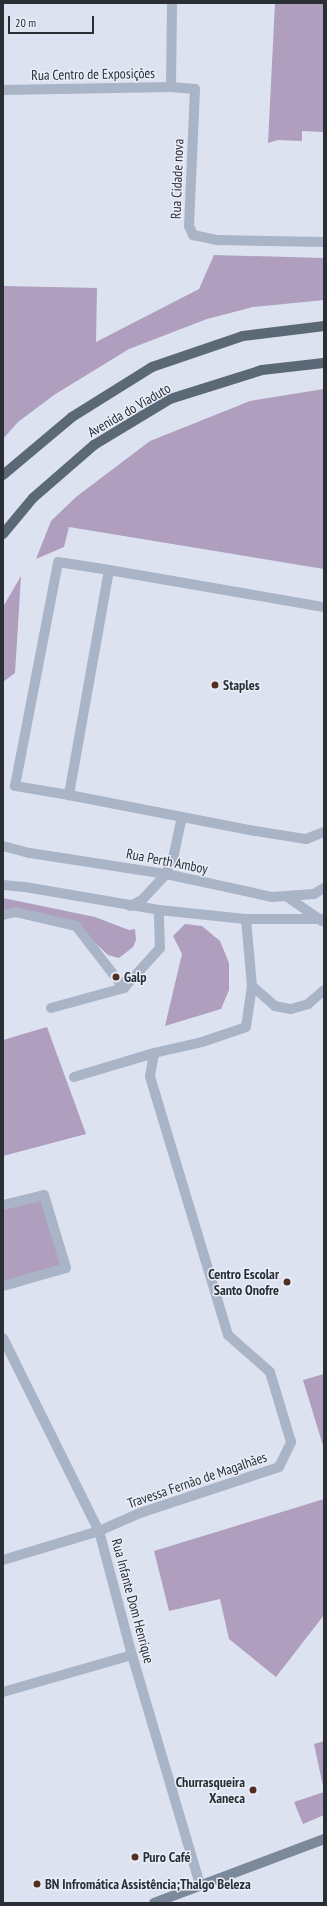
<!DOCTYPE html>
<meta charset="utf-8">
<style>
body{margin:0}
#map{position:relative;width:327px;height:1906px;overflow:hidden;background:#dde2f0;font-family:"PT Sans Narrow",sans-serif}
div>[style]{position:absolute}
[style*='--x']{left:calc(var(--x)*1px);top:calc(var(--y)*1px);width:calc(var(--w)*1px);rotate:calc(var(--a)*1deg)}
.green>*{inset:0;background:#af9ebe}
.service>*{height:10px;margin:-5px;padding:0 5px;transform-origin:5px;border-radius:5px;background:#aab4c7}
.minor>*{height:10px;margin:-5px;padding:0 5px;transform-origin:5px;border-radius:5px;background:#aab4c7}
.secondary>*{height:10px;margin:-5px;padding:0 5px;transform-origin:5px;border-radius:5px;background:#7b899b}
.primary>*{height:10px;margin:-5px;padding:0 5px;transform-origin:5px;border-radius:5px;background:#5b6876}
.dots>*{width:11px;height:11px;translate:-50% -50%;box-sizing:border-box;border:2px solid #e9edf8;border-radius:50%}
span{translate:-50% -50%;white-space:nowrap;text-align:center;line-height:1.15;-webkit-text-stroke:3px #e9edf8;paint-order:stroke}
.street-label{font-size:14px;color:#292f35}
.poi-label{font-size:14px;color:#292f35;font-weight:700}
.left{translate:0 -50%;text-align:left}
.right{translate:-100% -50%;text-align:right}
.frame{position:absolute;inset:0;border:4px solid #292f35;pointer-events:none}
.scale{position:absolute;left:8px;top:16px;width:86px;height:18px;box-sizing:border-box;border:2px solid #292f35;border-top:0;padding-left:5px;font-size:12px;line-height:14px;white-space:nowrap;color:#292f35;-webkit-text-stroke:3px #e9edf8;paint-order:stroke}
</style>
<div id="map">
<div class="green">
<div style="clip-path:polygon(275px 3px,324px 3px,324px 132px,302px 131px,302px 141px,278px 140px,268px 143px)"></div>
<div style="clip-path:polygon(214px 255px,324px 258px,324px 300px,253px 307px,207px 319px,129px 349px,54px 395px,18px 422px,3px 439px,3px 286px,97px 288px,96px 342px,199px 289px)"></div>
<div style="clip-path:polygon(324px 389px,324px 569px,69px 527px,64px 547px,36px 559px,51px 521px,76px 497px,150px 441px,250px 401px)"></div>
<div style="clip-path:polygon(21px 576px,15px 673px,3px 682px,3px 607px)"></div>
<div style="clip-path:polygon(3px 898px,95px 917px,129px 930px,135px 929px,136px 940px,133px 947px,119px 958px,108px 955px,75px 924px,3px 911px)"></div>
<div style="clip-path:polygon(185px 924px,202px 926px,220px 941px,229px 963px,229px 990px,221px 1009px,165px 1026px,182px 954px,173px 936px)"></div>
<div style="clip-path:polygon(47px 1027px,86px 1134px,3px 1156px,3px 1040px)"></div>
<div style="clip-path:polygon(44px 1195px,66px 1268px,3px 1286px,3px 1205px)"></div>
<div style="clip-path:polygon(324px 1374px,324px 1449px,303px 1380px)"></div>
<div style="clip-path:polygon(324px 1499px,324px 1615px,276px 1677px,229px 1639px,220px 1599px,169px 1611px,154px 1551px)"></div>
<div style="clip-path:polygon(324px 1741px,324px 1791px,314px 1744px)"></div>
<div style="clip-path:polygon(324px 1792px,324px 1815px,303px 1824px,294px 1802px)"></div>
</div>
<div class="service">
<div style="--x:109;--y:570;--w:218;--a:9.8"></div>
<div style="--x:69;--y:795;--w:55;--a:-170.5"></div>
<div style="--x:15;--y:786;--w:228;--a:-79.1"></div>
<div style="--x:58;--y:562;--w:52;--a:8.9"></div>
<div style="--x:109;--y:570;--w:229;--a:100.1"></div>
<div style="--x:69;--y:795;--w:183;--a:11"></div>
<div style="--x:249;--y:830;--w:58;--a:9"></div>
<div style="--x:306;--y:839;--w:19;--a:-21"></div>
<div style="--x:166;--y:874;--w:22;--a:-68"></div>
<div style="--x:174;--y:854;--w:38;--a:-78"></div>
<div style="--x:3;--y:915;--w:12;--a:-14"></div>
<div style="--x:15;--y:912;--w:63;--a:12.9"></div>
<div style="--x:76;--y:926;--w:78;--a:52.3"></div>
<div style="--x:51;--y:1008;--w:76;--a:-15.3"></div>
<div style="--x:124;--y:988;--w:54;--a:-48"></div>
<div style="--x:160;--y:948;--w:38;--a:-92"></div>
<div style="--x:74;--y:1077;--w:84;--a:-16.7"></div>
</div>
<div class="minor">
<div style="--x:171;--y:87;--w:24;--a:5"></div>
<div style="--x:195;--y:89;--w:137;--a:92.5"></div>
<div style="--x:189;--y:226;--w:10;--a:66"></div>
<div style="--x:193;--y:235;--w:25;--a:12"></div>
<div style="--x:217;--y:240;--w:107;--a:1.1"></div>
<div style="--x:3;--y:90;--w:168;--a:-1"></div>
<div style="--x:171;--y:87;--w:84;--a:-89.3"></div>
<div style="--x:3;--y:846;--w:28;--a:15"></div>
<div style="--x:30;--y:853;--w:138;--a:8.8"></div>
<div style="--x:166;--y:874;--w:108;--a:12.2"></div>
<div style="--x:272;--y:897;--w:42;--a:-4.1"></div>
<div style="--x:314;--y:894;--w:12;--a:-31"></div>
<div style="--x:3;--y:885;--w:22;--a:5"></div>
<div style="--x:25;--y:887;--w:136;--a:9.7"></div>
<div style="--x:159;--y:910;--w:87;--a:5.9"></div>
<div style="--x:246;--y:919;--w:78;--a:0"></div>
<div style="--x:286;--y:896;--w:44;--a:34.8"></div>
<div style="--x:130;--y:906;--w:13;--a:-27"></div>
<div style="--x:142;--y:900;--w:35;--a:-47"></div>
<div style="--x:246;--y:919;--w:67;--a:84.9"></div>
<div style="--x:252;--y:986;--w:30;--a:41"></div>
<div style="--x:275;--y:1006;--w:16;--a:11"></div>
<div style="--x:291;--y:1009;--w:18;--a:-16"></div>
<div style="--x:308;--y:1004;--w:21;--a:-41"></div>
<div style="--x:3;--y:1205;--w:42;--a:-13.7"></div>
<div style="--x:44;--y:1195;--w:76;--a:73.2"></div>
<div style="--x:66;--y:1268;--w:66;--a:164.1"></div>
<div style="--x:3;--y:1338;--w:216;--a:63.6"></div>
<div style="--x:99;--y:1531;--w:128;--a:75.1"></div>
<div style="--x:132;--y:1655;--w:240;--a:73.5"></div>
<div style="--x:3;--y:1560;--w:100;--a:-16.8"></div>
<div style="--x:99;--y:1531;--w:45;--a:-23.7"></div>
<div style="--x:140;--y:1513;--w:146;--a:-18.3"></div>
<div style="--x:279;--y:1467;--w:28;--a:-64"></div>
<div style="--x:291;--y:1442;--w:73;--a:-106.7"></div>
<div style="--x:270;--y:1372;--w:56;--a:-138.6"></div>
<div style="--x:228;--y:1335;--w:270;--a:-106.8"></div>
<div style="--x:150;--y:1076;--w:23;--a:-80"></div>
<div style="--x:154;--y:1053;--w:49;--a:-12.9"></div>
<div style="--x:202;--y:1042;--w:46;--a:-18.8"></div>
<div style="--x:246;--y:1027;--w:41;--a:-81.7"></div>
<div style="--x:3;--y:1692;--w:134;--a:-16"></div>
</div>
<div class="secondary">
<div style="--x:154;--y:1903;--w:182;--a:-20.6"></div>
</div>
<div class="primary">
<div style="--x:3;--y:475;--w:90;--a:-40"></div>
<div style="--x:72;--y:417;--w:94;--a:-32"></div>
<div style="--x:152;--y:367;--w:96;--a:-18.8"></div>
<div style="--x:243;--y:336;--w:82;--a:-7"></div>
<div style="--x:3;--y:534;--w:47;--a:-50.2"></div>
<div style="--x:33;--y:498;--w:81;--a:-41"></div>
<div style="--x:94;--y:445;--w:89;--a:-31.2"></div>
<div style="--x:170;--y:399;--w:96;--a:-17.5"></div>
<div style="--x:262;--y:370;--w:62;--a:-6.4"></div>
</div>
<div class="dots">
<div style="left:215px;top:685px;background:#532f21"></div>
<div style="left:116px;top:977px;background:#532f21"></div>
<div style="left:287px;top:1282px;background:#532f21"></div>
<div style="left:253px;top:1790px;background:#532f21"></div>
<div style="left:135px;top:1857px;background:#532f21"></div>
<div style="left:37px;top:1884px;background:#532f21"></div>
</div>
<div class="street-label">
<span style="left:93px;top:74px;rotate:-1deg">Rua Centro de Exposições</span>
<span style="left:177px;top:179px;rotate:-88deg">Rua Cidade nova</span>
<span style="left:129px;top:410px;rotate:-30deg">Avenida do Viaduto</span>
<span style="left:167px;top:861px;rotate:11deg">Rua Perth Amboy</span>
<span style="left:197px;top:1480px;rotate:-19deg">Travessa Fernão de Magalhães</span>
<span style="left:133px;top:1601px;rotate:75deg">Rua Infante Dom Henrique</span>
</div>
<div class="poi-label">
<span class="left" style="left:223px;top:685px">Staples</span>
<span class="left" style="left:124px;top:977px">Galp</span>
<span class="right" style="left:279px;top:1282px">Centro Escolar<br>Santo Onofre</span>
<span class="right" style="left:245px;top:1790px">Churrasqueira<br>Xaneca</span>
<span class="left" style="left:143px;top:1857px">Puro Café</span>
<span class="left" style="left:45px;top:1884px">BN Infromática Assistência;Thalgo Beleza</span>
</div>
<div class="frame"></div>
<div class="scale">20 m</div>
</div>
